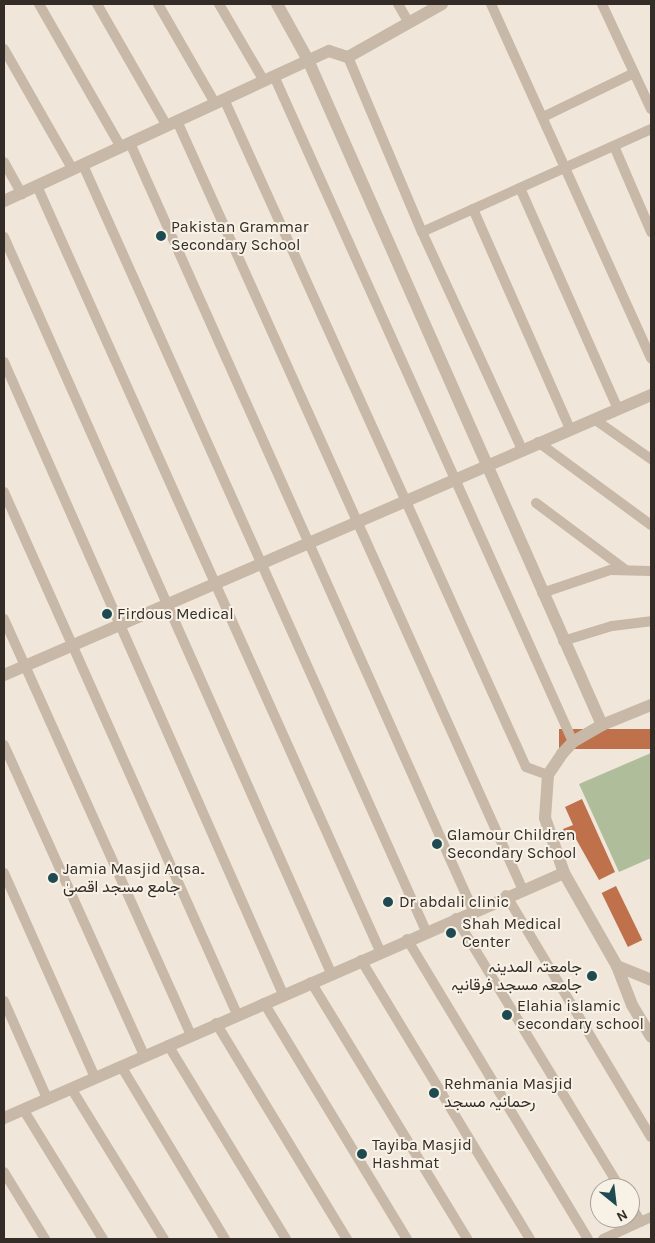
<!DOCTYPE html>
<meta charset="utf-8">
<style>
body{margin:0}
#map{position:relative;width:655px;height:1243px;overflow:hidden;background:#f0e7da;font-family:Karla,Vazirmatn,sans-serif}
div>[style]{position:absolute}
[style*='--x']{left:calc(var(--x)*1px);top:calc(var(--y)*1px);width:calc(var(--w)*1px);rotate:calc(var(--a)*1deg)}
.green>*{inset:0;background:#afbd9b}
.building>*{inset:0;background:#be714a;transform-origin:0 0}
.minor>*{height:10px;margin:-5px;padding:0 5px;transform-origin:5px;border-radius:5px;background:#c7b8a7}
.tertiary>*{height:12px;margin:-6px;padding:0 6px;transform-origin:6px;border-radius:6px;background:#c7b8a7}
.dots>*{width:14px;height:14px;translate:-50% -50%;box-sizing:border-box;border:2px solid #f8f1e6;border-radius:50%}
span{translate:-50% -50%;white-space:nowrap;text-align:center;line-height:1.15;-webkit-text-stroke:4px #f8f1e6;paint-order:stroke}
.poi-label{font-size:16px;color:#342c27}
.left{translate:0 -50%;text-align:left}
.right{translate:-100% -50%;text-align:right}
.frame{position:absolute;inset:0;border:5px solid #342c27;pointer-events:none}
.north{position:absolute;left:590px;top:1178px;width:50px;height:50px;box-sizing:border-box;background:#f8f1e6;border:1px solid #aaa29a;border-radius:50%;rotate:151deg;font-size:14px;font-weight:700;line-height:20px;text-align:center;color:#342c27}
.north::after{content:'';display:block;margin:auto;width:18px;height:22px;background:#204a52;clip-path:polygon(50% 0,100% 100%,50% 72%,0 100%)}
</style>
<div id="map">
<div class="green">
<div style="clip-path:polygon(651px 753px,651px 858px,619px 872px,579px 784px)"></div>
</div>
<div class="building">
<div style="left:651px;top:729px;width:20px;height:92px;rotate:90deg"></div>
<div style="clip-path:polygon(582px 799px,615px 872px,599px 880px,576px 839px,569px 842px,563px 829px,573px 825px,565px 807px)"></div>
<div style="left:616px;top:886px;width:60px;height:16px;rotate:64deg"></div>
</div>
<div class="minor">
<div style="--x:39;--y:4;--w:165;--a:60.2"></div>
<div style="--x:97;--y:4;--w:141;--a:60.2"></div>
<div style="--x:158;--y:4;--w:114;--a:60.1"></div>
<div style="--x:219;--y:4;--w:89;--a:59.7"></div>
<div style="--x:398;--y:4;--w:22;--a:60"></div>
<div style="--x:491;--y:4;--w:389;--a:65.7"></div>
<div style="--x:602;--y:4;--w:116;--a:65"></div>
<div style="--x:4;--y:49;--w:139;--a:60.3"></div>
<div style="--x:348;--y:57;--w:190;--a:67.1"></div>
<div style="--x:422;--y:232;--w:239;--a:65.3"></div>
<div style="--x:274;--y:76;--w:730;--a:65.82"></div>
<div style="--x:224;--y:99;--w:733;--a:65.67"></div>
<div style="--x:526;--y:767;--w:23;--a:20"></div>
<div style="--x:543;--y:117;--w:101;--a:-25.8"></div>
<div style="--x:177;--y:121;--w:841;--a:65.78"></div>
<div style="--x:130;--y:143;--w:840;--a:65.91"></div>
<div style="--x:614;--y:146;--w:94;--a:66.7"></div>
<div style="--x:4;--y:162;--w:37;--a:61"></div>
<div style="--x:83;--y:165;--w:839;--a:65.88"></div>
<div style="--x:37;--y:186;--w:838;--a:65.85"></div>
<div style="--x:520;--y:188;--w:242;--a:66.1"></div>
<div style="--x:473;--y:209;--w:240;--a:66.2"></div>
<div style="--x:422;--y:232;--w:251;--a:-24.2"></div>
<div style="--x:4;--y:237;--w:805;--a:66.04"></div>
<div style="--x:4;--y:362;--w:691;--a:66.18"></div>
<div style="--x:594;--y:419;--w:70;--a:35.1"></div>
<div style="--x:538;--y:442;--w:140;--a:36.3"></div>
<div style="--x:4;--y:492;--w:572;--a:65.95"></div>
<div style="--x:536;--y:503;--w:112;--a:36.7"></div>
<div style="--x:542;--y:593;--w:72;--a:-18.7"></div>
<div style="--x:610;--y:570;--w:41;--a:1.4"></div>
<div style="--x:4;--y:619;--w:456;--a:65.8"></div>
<div style="--x:563;--y:641;--w:51;--a:-17"></div>
<div style="--x:612;--y:626;--w:39;--a:-7"></div>
<div style="--x:4;--y:745;--w:340;--a:65.7"></div>
<div style="--x:4;--y:873;--w:223;--a:66"></div>
<div style="--x:506;--y:895;--w:282;--a:59.1"></div>
<div style="--x:456;--y:918;--w:316;--a:58.7"></div>
<div style="--x:407;--y:939;--w:350;--a:58.9"></div>
<div style="--x:361;--y:960;--w:326;--a:58.8"></div>
<div style="--x:311;--y:982;--w:301;--a:58.7"></div>
<div style="--x:4;--y:1001;--w:106;--a:66.1"></div>
<div style="--x:264;--y:1003;--w:276;--a:58.8"></div>
<div style="--x:216;--y:1023;--w:253;--a:58.8"></div>
<div style="--x:168;--y:1045;--w:227;--a:58.7"></div>
<div style="--x:121;--y:1066;--w:202;--a:59"></div>
<div style="--x:71;--y:1088;--w:177;--a:58.4"></div>
<div style="--x:23;--y:1109;--w:153;--a:58.4"></div>
<div style="--x:4;--y:1172;--w:79;--a:58.5"></div>
<div style="--x:630;--y:1205;--w:20;--a:57"></div>
<div style="--x:603;--y:1239;--w:53;--a:-24.6"></div>
</div>
<div class="tertiary">
<div style="--x:277;--y:4;--w:64;--a:61"></div>
<div style="--x:308;--y:60;--w:727;--a:66.15"></div>
<div style="--x:4;--y:201;--w:358;--a:-24.8"></div>
<div style="--x:329;--y:51;--w:20;--a:18"></div>
<div style="--x:348;--y:57;--w:108;--a:-29.4"></div>
<div style="--x:4;--y:675;--w:705;--a:-23.4"></div>
<div style="--x:651;--y:705;--w:53;--a:157.8"></div>
<div style="--x:602;--y:725;--w:34;--a:150"></div>
<div style="--x:573;--y:742;--w:16;--a:133"></div>
<div style="--x:562;--y:754;--w:25;--a:124"></div>
<div style="--x:548;--y:775;--w:43;--a:94"></div>
<div style="--x:545;--y:818;--w:58;--a:70.9"></div>
<div style="--x:564;--y:873;--w:107;--a:60.3"></div>
<div style="--x:617;--y:966;--w:42;--a:69"></div>
<div style="--x:632;--y:1005;--w:37;--a:59"></div>
<div style="--x:617;--y:966;--w:37;--a:22"></div>
<div style="--x:4;--y:1118;--w:611;--a:-23.63"></div>
</div>
<div class="dots">
<div style="left:161px;top:236px;background:#204a52"></div>
<div style="left:107px;top:614px;background:#204a52"></div>
<div style="left:437px;top:844px;background:#204a52"></div>
<div style="left:53px;top:878px;background:#204a52"></div>
<div style="left:388px;top:902px;background:#204a52"></div>
<div style="left:451px;top:933px;background:#204a52"></div>
<div style="left:592px;top:976px;background:#204a52"></div>
<div style="left:507px;top:1015px;background:#204a52"></div>
<div style="left:434px;top:1093px;background:#204a52"></div>
<div style="left:362px;top:1154px;background:#204a52"></div>
</div>
<div class="poi-label">
<span class="left" style="left:171px;top:236px">Pakistan Grammar<br>Secondary School</span>
<span class="left" style="left:117px;top:614px">Firdous Medical</span>
<span class="left" style="left:447px;top:844px">Glamour Children<br>Secondary School</span>
<span class="left" style="left:63px;top:878px">Jamia Masjid Aqsa۔<br>جامع مسجد اقصیٰ</span>
<span class="left" style="left:399px;top:902px">Dr abdali clinic</span>
<span class="left" style="left:462px;top:933px">Shah Medical<br>Center</span>
<span class="right" style="left:582px;top:976px">جامعتہ المدینہ<br>جامعہ مسجد فرقانیہ</span>
<span class="left" style="left:517px;top:1015px">Elahia islamic<br>secondary school</span>
<span class="left" style="left:444px;top:1093px">Rehmania Masjid<br>رحمانیہ مسجد</span>
<span class="left" style="left:372px;top:1154px">Tayiba Masjid<br>Hashmat</span>
</div>
<div class="frame"></div>
<div class="north">N</div>
</div>
